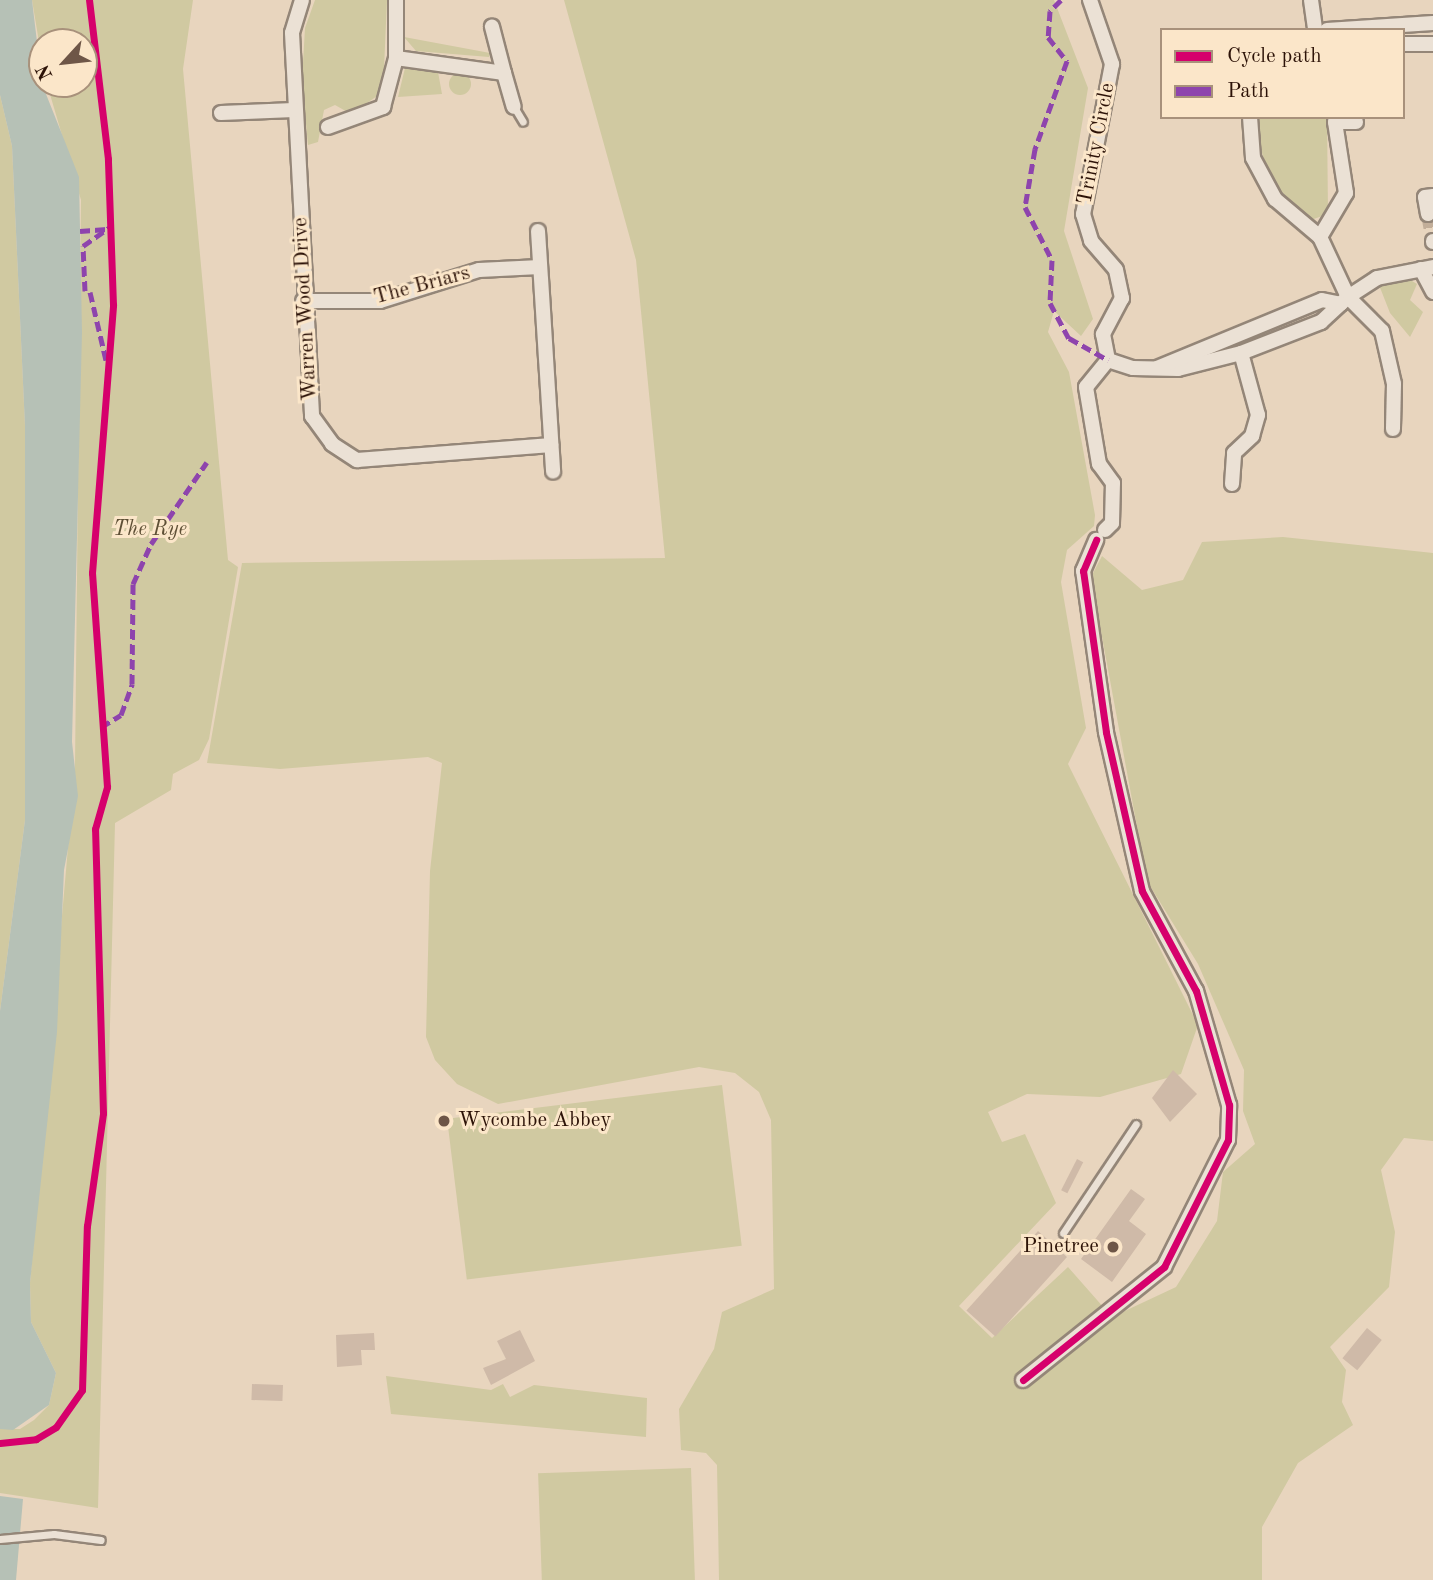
<!DOCTYPE html>
<style>
body{margin:0}
#map{position:relative;width:1433px;height:1580px;overflow:hidden;background:#e8d5be;font-family:"Old Standard TT",serif}
div>[style]{position:absolute}
[style*='--x']{left:calc(var(--x)*1px);top:calc(var(--y)*1px);width:calc(var(--w)*1px);rotate:calc(var(--a)*1deg)}
.green>*{inset:0;background:#d0c9a1;transform-origin:0 0}
.round{border-radius:50%}
.water>*{inset:0;background:#b6c1b6}
.building>*{inset:0;background:#cfbaa8;transform-origin:0 0}
.street-tunnel>*{height:14px;margin-top:-7px;transform-origin:0;background:repeating-linear-gradient(90deg,#c2ae99 0 14px,transparent 0 21px)}
.roads{filter:drop-shadow(2px 0 #948678) drop-shadow(-2px 0 #948678) drop-shadow(0 2px #948678) drop-shadow(0 -2px #948678)}
.lane>*{height:7px;margin:-3.5px;padding:0 3.5px;transform-origin:3.5px;border-radius:3.5px;background:#ebe1d5}
.street>*{height:14px;margin:-7px;padding:0 7px;transform-origin:7px;border-radius:7px;background:#ebe1d5}
.quiet>*{height:5px;margin-top:-2.5px;transform-origin:0;background:repeating-linear-gradient(90deg,#8e44ad 0 10px,transparent 0 15px)}
.cycleway>*{height:7px;margin:-3.5px;padding:0 3.5px;transform-origin:3.5px;border-radius:3.5px;background:#d6006c}
.dots>*{width:19px;height:19px;translate:-50% -50%;box-sizing:border-box;border:4px solid #fbe6c9;border-radius:50%}
span{translate:-50% -50%;white-space:nowrap;text-align:center;line-height:1.15;-webkit-text-stroke:6px #fbe6c9;paint-order:stroke}
.street-label{font-size:21px;color:#2c1207}
.park-label{font-size:21px;color:#5e4f35;font-style:italic}
.poi-label{font-size:21px;color:#2c1207}
.left{translate:0 -50%;text-align:left}
.right{translate:-100% -50%;text-align:right}
.legend{position:absolute;left:1160px;top:28px;width:245px;height:91px;box-sizing:border-box;background:#fbe6c9;border:2px solid #a8917b;margin:0;padding:9px 12px;list-style:none;font-size:21px;color:#2c1207}
.legend li{display:flex;align-items:center;gap:14px;height:35px}
.legend b{width:35px;border:2px solid #a8917b}
.north{position:absolute;left:28px;top:28px;width:70px;height:70px;box-sizing:border-box;background:#fbe6c9;border:2px solid #a8917b;border-radius:50%;rotate:243deg;font-size:19px;font-weight:700;line-height:28px;text-align:center;color:#2c1207}
.north::after{content:'';display:block;margin:auto;width:24px;height:32px;background:#6e5647;clip-path:polygon(50% 0,100% 100%,50% 72%,0 100%)}
</style>
<div id="map">
<div class="green">
<div style="clip-path:polygon(32px 0,193px 0,183px 69px,228px 560px,238px 567px,209px 739px,199px 760px,173px 774px,171px 790px,115px 823px,98px 1508px,0 1493px,0 1429px,20px 1429px,34px 1420px,49px 1405px,56px 1373px,31px 1322px,30px 1283px,75px 767px,81px 200px,47px 84px,84px 84px,84px 42px,42px 42px,42px 60px)"></div>
<div style="clip-path:polygon(315px 0,387px 0,383px 92px,351px 114px,335px 105px,324px 110px,318px 142px,308px 145px,302px 81px,305px 28px)"></div>
<div style="clip-path:polygon(564px 0,1054px 0,1088px 88px,1064px 231px,1093px 319px,1081px 336px,1054px 311px,1048px 332px,1069px 372px,1095px 515px,1094px 526px,1067px 550px,1061px 582px,1086px 728px,1068px 764px,1198px 1025px,1181px 1074px,1100px 1097px,1027px 1094px,988px 1112px,1002px 1142px,1025px 1134px,1056px 1203px,959px 1306px,992px 1338px,1068px 1267px,1112px 1317px,1176px 1287px,1217px 1221px,1223px 1172px,1255px 1144px,1243px 1111px,1244px 1070px,1198px 964px,1147px 881px,1091px 577px,1102px 556px,1142px 590px,1183px 580px,1202px 542px,1283px 537px,1433px 553px,1433px 1141px,1404px 1138px,1381px 1170px,1395px 1232px,1389px 1287px,1330px 1347px,1346px 1370px,1342px 1402px,1353px 1425px,1298px 1463px,1262px 1527px,1262px 1580px,719px 1580px,717px 1465px,706px 1453px,681px 1450px,679px 1409px,714px 1349px,722px 1312px,774px 1289px,771px 1120px,759px 1092px,735px 1073px,699px 1067px,498px 1104px,457px 1084px,435px 1060px,426px 1037px,430px 871px,442px 763px,428px 757px,280px 769px,207px 763px,242px 563px,665px 558px,636px 260px)"></div>
<div style="clip-path:polygon(404px 37px,490px 53px,489px 57px,416px 51px)"></div>
<div style="clip-path:polygon(405px 68px,438px 72px,442px 94px,398px 97px)"></div>
<div class="round" style="left:449px;top:73px;width:22px;height:22px"></div>
<div style="clip-path:polygon(0 95px,12px 146px,25px 426px,25px 820px,0 1011px)"></div>
<div style="clip-path:polygon(1256px 117px,1327px 117px,1328px 214px,1308px 221px,1272px 181px,1255px 134px)"></div>
<div style="clip-path:polygon(1407px 278px,1417px 284px,1410px 300px,1423px 312px,1410px 337px,1390px 313px,1379px 285px)"></div>
<div style="left:722px;top:1085px;width:162px;height:277px;rotate:83deg"></div>
<div style="clip-path:polygon(386px 1376px,491px 1390px,503px 1384px,510px 1397px,534px 1385px,647px 1398px,646px 1437px,391px 1414px)"></div>
<div style="left:691px;top:1468px;width:112px;height:153px;rotate:88deg"></div>
</div>
<div class="water">
<div style="clip-path:polygon(0 0,32px 0,42px 84px,79px 177px,82px 332px,72px 742px,78px 796px,64px 870px,57px 1032px,30px 1283px,31px 1322px,56px 1373px,49px 1405px,13px 1430px,0 1429px,0 1011px,25px 820px,25px 426px,12px 146px,0 95px)"></div>
<div style="clip-path:polygon(0 1496px,23px 1499px,16px 1580px,0 1580px)"></div>
</div>
<div class="building">
<div style="clip-path:polygon(1173px 1070px,1197px 1094px,1170px 1122px,1152px 1098px)"></div>
<div style="left:1077px;top:1159px;width:7px;height:35px;rotate:27deg"></div>
<div style="clip-path:polygon(1131px 1189px,1145px 1199px,1129px 1221px,1146px 1234px,1112px 1282px,1081px 1259px)"></div>
<div style="left:1038px;top:1231px;width:39px;height:107px;rotate:42deg"></div>
<div style="left:1367px;top:1328px;width:19px;height:39px;rotate:39deg"></div>
<div style="clip-path:polygon(520px 1330px,535px 1361px,491px 1385px,483px 1368px,506px 1359px,497px 1341px)"></div>
<div style="clip-path:polygon(374px 1333px,375px 1350px,361px 1350px,362px 1365px,337px 1367px,336px 1335px)"></div>
<div style="left:252px;top:1384px;width:31px;height:16px;rotate:2deg"></div>
</div>
<div class="street-tunnel">
<div style="--x:1428;--y:214;--w:27;--a:80"></div>
</div>
<div class="roads">
<div class="lane">
<div style="--x:514;--y:107;--w:17;--a:59"></div>
<div style="--x:1063;--y:1233;--w:131;--a:-56.2"></div>
<div style="--x:0;--y:1539;--w:54;--a:-5.3"></div>
<div style="--x:54;--y:1534;--w:47;--a:7.3"></div>
</div>
<div class="street">
<div style="--x:302;--y:0;--w:34;--a:107"></div>
<div style="--x:292;--y:33;--w:384;--a:87"></div>
<div style="--x:312;--y:416;--w:34;--a:54"></div>
<div style="--x:332;--y:444;--w:30;--a:33"></div>
<div style="--x:357;--y:460;--w:195;--a:-4.4"></div>
<div style="--x:396;--y:0;--w:58;--a:90"></div>
<div style="--x:396;--y:58;--w:109;--a:7.9"></div>
<div style="--x:504;--y:73;--w:48;--a:-104.6"></div>
<div style="--x:1090;--y:0;--w:68;--a:71"></div>
<div style="--x:1112;--y:64;--w:153;--a:100.9"></div>
<div style="--x:1083;--y:214;--w:28;--a:73"></div>
<div style="--x:1091;--y:241;--w:38;--a:49"></div>
<div style="--x:1116;--y:270;--w:29;--a:78"></div>
<div style="--x:1122;--y:298;--w:41;--a:117.8"></div>
<div style="--x:1103;--y:334;--w:26;--a:79"></div>
<div style="--x:1108;--y:360;--w:26;--a:18"></div>
<div style="--x:1133;--y:368;--w:45;--a:1.3"></div>
<div style="--x:1178;--y:369;--w:65;--a:-14.3"></div>
<div style="--x:1241;--y:353;--w:86;--a:-21.2"></div>
<div style="--x:1321;--y:322;--w:37;--a:-43"></div>
<div style="--x:1348;--y:297;--w:48;--a:45"></div>
<div style="--x:1382;--y:331;--w:54;--a:77.2"></div>
<div style="--x:1394;--y:384;--w:45;--a:91.3"></div>
<div style="--x:1311;--y:0;--w:27;--a:82"></div>
<div style="--x:1327;--y:30;--w:106;--a:-3.8"></div>
<div style="--x:1403;--y:44;--w:30;--a:0"></div>
<div style="--x:504;--y:73;--w:35;--a:74"></div>
<div style="--x:221;--y:113;--w:73;--a:-2.4"></div>
<div style="--x:1250;--y:117;--w:41;--a:85.8"></div>
<div style="--x:1253;--y:158;--w:47;--a:61.8"></div>
<div style="--x:1275;--y:199;--w:59;--a:40.2"></div>
<div style="--x:1356;--y:122;--w:21;--a:180"></div>
<div style="--x:1335;--y:122;--w:72;--a:81.2"></div>
<div style="--x:1346;--y:193;--w:51;--a:120.6"></div>
<div style="--x:1320;--y:237;--w:66;--a:65"></div>
<div style="--x:1348;--y:297;--w:35;--a:-33"></div>
<div style="--x:1377;--y:278;--w:57;--a:-11.1"></div>
<div style="--x:328;--y:127;--w:59;--a:-20"></div>
<div style="--x:383;--y:107;--w:51;--a:-75.1"></div>
<div style="--x:1428;--y:214;--w:17;--a:-100"></div>
<div style="--x:1425;--y:197;--w:8;--a:-7"></div>
<div style="--x:538;--y:231;--w:241;--a:86.4"></div>
<div style="--x:1433;--y:241;--w:1;--a:90"></div>
<div style="--x:1421;--y:269;--w:26;--a:62"></div>
<div style="--x:303;--y:301;--w:77;--a:0"></div>
<div style="--x:380;--y:301;--w:104;--a:-17.4"></div>
<div style="--x:479;--y:270;--w:61;--a:-2.8"></div>
<div style="--x:1157;--y:368;--w:178;--a:-22.4"></div>
<div style="--x:1322;--y:300;--w:19;--a:12"></div>
<div style="--x:1232;--y:484;--w:31;--a:-86"></div>
<div style="--x:1234;--y:453;--w:25;--a:-43"></div>
<div style="--x:1252;--y:436;--w:22;--a:-74"></div>
<div style="--x:1258;--y:415;--w:64;--a:-105.3"></div>
<div style="--x:1105;--y:530;--w:10;--a:-45"></div>
<div style="--x:1112;--y:523;--w:40;--a:-88.6"></div>
<div style="--x:1113;--y:483;--w:24;--a:-126"></div>
<div style="--x:1099;--y:464;--w:78;--a:-99.6"></div>
<div style="--x:1086;--y:387;--w:35;--a:-51"></div>
<div style="--x:1023;--y:1380;--w:181;--a:-38.7"></div>
<div style="--x:1164;--y:1267;--w:142;--a:-63.3"></div>
<div style="--x:1228;--y:1140;--w:35;--a:-88"></div>
<div style="--x:1229;--y:1105;--w:119;--a:-106.1"></div>
<div style="--x:1196;--y:991;--w:114;--a:-118.4"></div>
<div style="--x:1142;--y:891;--w:163;--a:-102.8"></div>
<div style="--x:1106;--y:732;--w:163;--a:-98.1"></div>
<div style="--x:1083;--y:571;--w:34;--a:-67"></div>
</div>
</div>
<div class="quiet">
<div style="--x:1061;--y:0;--w:16;--a:135"></div>
<div style="--x:1050;--y:11;--w:26;--a:94"></div>
<div style="--x:1048;--y:37;--w:31;--a:52"></div>
<div style="--x:1067;--y:61;--w:94;--a:110"></div>
<div style="--x:1035;--y:149;--w:59;--a:99.8"></div>
<div style="--x:1025;--y:207;--w:59;--a:63"></div>
<div style="--x:1052;--y:260;--w:43;--a:92.7"></div>
<div style="--x:1050;--y:303;--w:40;--a:62"></div>
<div style="--x:1069;--y:338;--w:45;--a:29.4"></div>
<div style="--x:80;--y:231;--w:27;--a:-4"></div>
<div style="--x:85;--y:291;--w:45;--a:-92.5"></div>
<div style="--x:83;--y:246;--w:33;--a:-35"></div>
<div style="--x:90;--y:292;--w:70;--a:76.8"></div>
<div style="--x:101;--y:727;--w:23;--a:-31"></div>
<div style="--x:121;--y:715;--w:33;--a:-70"></div>
<div style="--x:132;--y:684;--w:100;--a:-89.4"></div>
<div style="--x:133;--y:584;--w:44;--a:-65.8"></div>
<div style="--x:151;--y:544;--w:99;--a:-55.7"></div>
</div>
<div class="cycleway">
<div style="--x:1023;--y:1380;--w:181;--a:-38.7"></div>
<div style="--x:1164;--y:1267;--w:142;--a:-63.3"></div>
<div style="--x:1228;--y:1140;--w:35;--a:-88"></div>
<div style="--x:1229;--y:1105;--w:119;--a:-106.1"></div>
<div style="--x:1196;--y:991;--w:114;--a:-118.4"></div>
<div style="--x:1142;--y:891;--w:163;--a:-102.8"></div>
<div style="--x:1106;--y:732;--w:163;--a:-98.1"></div>
<div style="--x:1083;--y:571;--w:34;--a:-67"></div>
<div style="--x:0;--y:1443;--w:36;--a:-6"></div>
<div style="--x:36;--y:1439;--w:23;--a:-31"></div>
<div style="--x:56;--y:1427;--w:45;--a:-54.9"></div>
<div style="--x:82;--y:1390;--w:164;--a:-88.3"></div>
<div style="--x:87;--y:1226;--w:114;--a:-81.9"></div>
<div style="--x:103;--y:1113;--w:284;--a:-91.6"></div>
<div style="--x:95;--y:829;--w:44;--a:-74.1"></div>
<div style="--x:107;--y:787;--w:215;--a:-94"></div>
<div style="--x:92;--y:573;--w:269;--a:-85.5"></div>
<div style="--x:113;--y:305;--w:146;--a:-92"></div>
<div style="--x:108;--y:159;--w:160;--a:-96.8"></div>
</div>
<div class="dots">
<div style="left:444px;top:1121px;background:#6e5647"></div>
<div style="left:1113px;top:1247px;background:#6e5647"></div>
</div>
<div class="street-label">
<span style="left:1097px;top:144px;rotate:-79deg">Trinity Circle</span>
<span style="left:422px;top:286px;rotate:-15deg">The Briars</span>
<span style="left:306px;top:309px;rotate:-93deg">Warren Wood Drive</span>
</div>
<div class="park-label">
<span style="left:150px;top:530px">The Rye</span>
</div>
<div class="poi-label">
<span class="left" style="left:458px;top:1121px">Wycombe Abbey</span>
<span class="right" style="left:1099px;top:1247px">Pinetree</span>
</div>
<ul class="legend">
<li><b style="height:9px;background:#d6006c"></b>Cycle path</li>
<li><b style="height:9px;background:#8e44ad"></b>Path</li>
</ul>
<div class="north">N</div>
</div>
